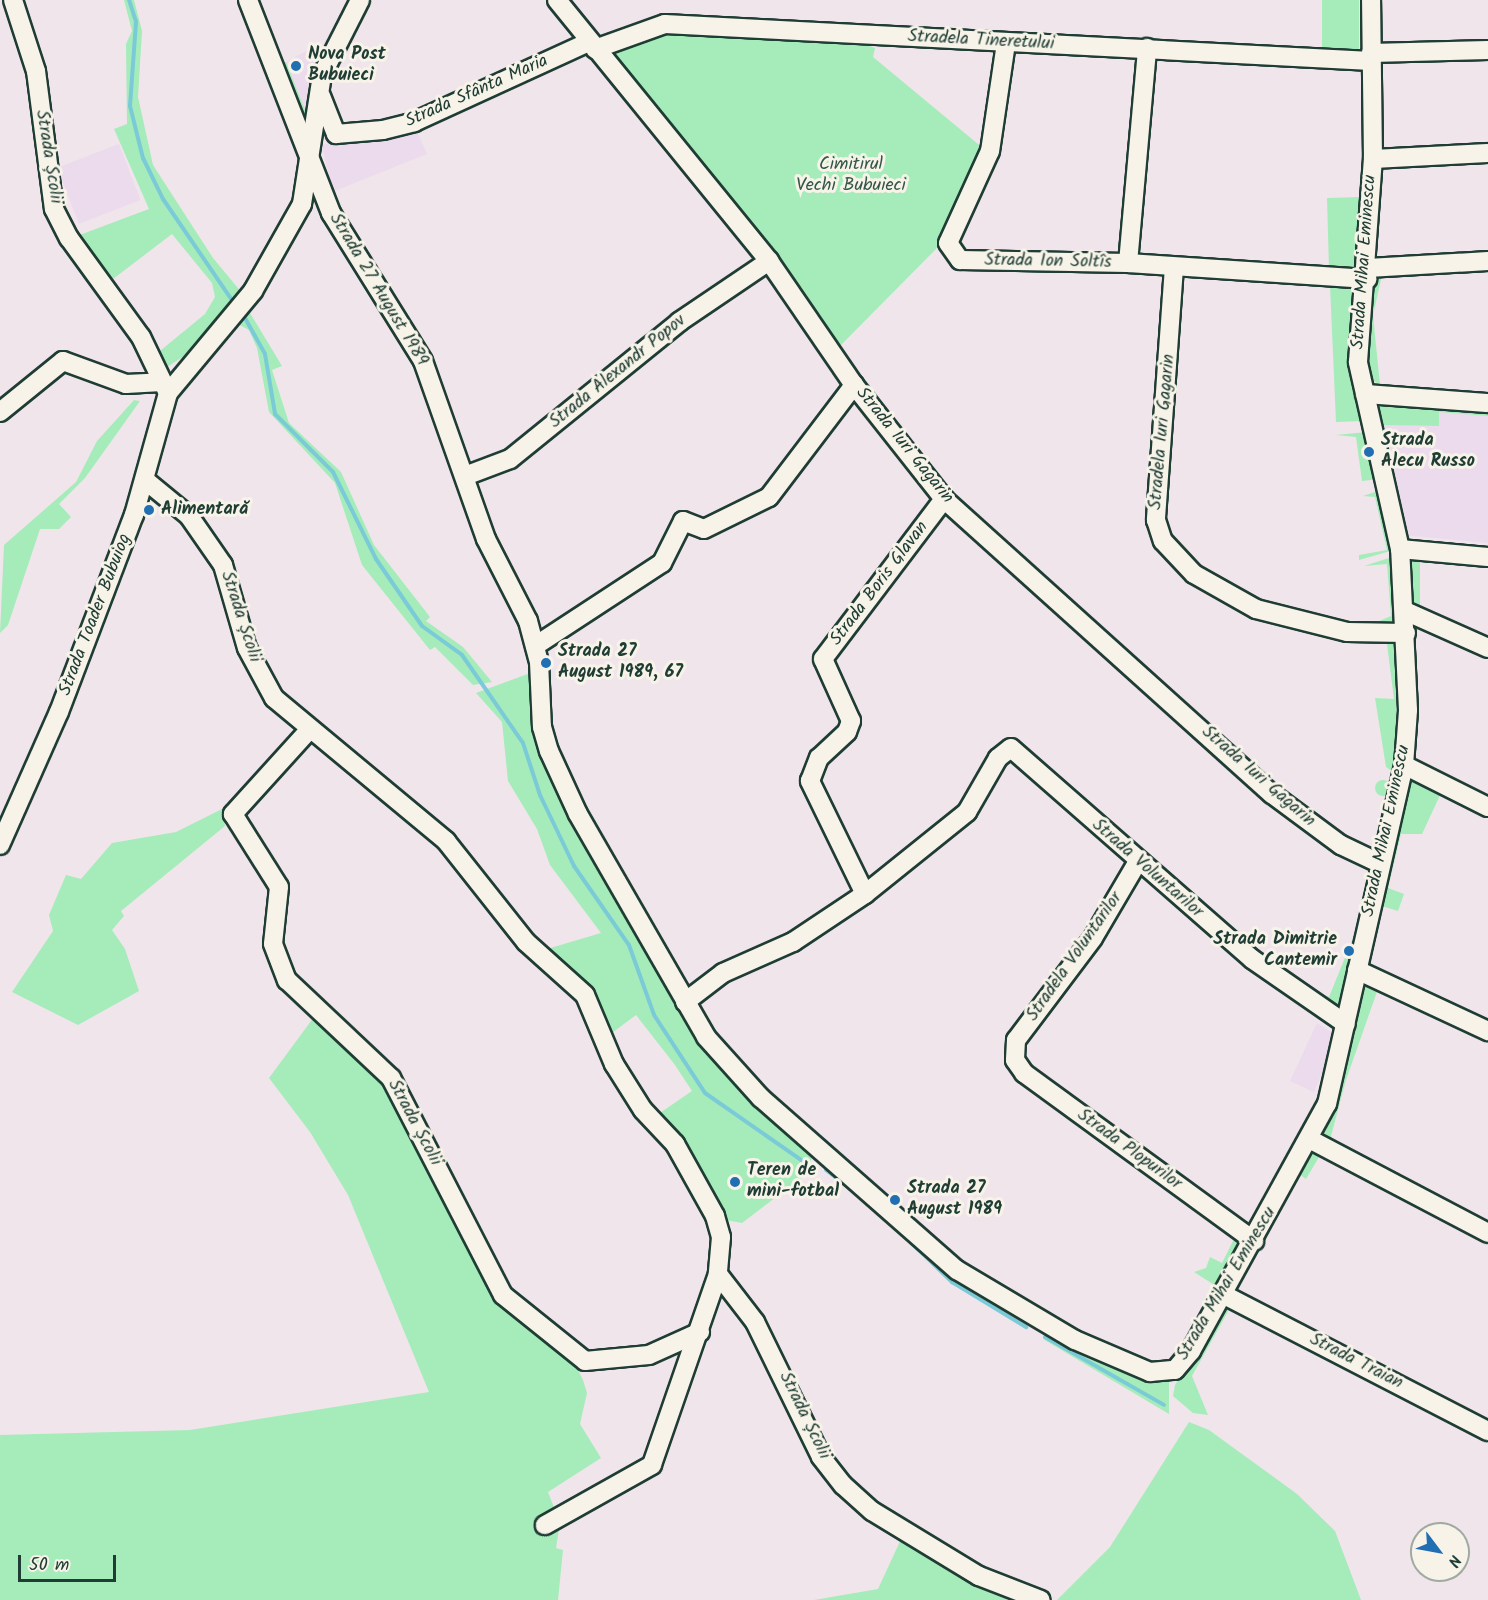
<!DOCTYPE html>
<meta charset="utf-8">
<style>
body{margin:0}
#map{position:relative;width:1488px;height:1600px;overflow:hidden;background:#f0e5eb;font-family:Kalam,sans-serif}
div>[style]{position:absolute}
[style*='--x']{left:calc(var(--x)*1px);top:calc(var(--y)*1px);width:calc(var(--w)*1px);rotate:calc(var(--a)*1deg)}
.built>*{inset:0;background:#ebdbed;transform-origin:0 0}
.green>*{inset:0;background:#a5ecba;transform-origin:0 0}
.round{border-radius:50%}
.stream>*{height:4px;margin:-2px;padding:0 2px;transform-origin:2px;border-radius:2px;background:#7bcad8}
.roads{filter:drop-shadow(2px 0 #1f3d34) drop-shadow(-2px 0 #1f3d34) drop-shadow(0 2px #1f3d34) drop-shadow(0 -2px #1f3d34)}
.minor>*{height:18px;margin:-9px;padding:0 9px;transform-origin:9px;border-radius:9px;background:#f7f3e8}
.dots>*{width:16px;height:16px;translate:-50% -50%;box-sizing:border-box;border:3px solid #f7f3e8;border-radius:50%}
span{translate:-50% -50%;white-space:nowrap;text-align:center;line-height:1.15;-webkit-text-stroke:6px #f7f3e8;paint-order:stroke}
.street-label{font-size:18px;color:#1f3d34}
.poi-label{font-size:18px;color:#1f3d34;font-weight:700}
.left{translate:0 -50%;text-align:left}
.right{translate:-100% -50%;text-align:right}
.park-label{font-size:18px;color:#335748}
.north{position:absolute;left:1410px;top:1522px;width:60px;height:60px;box-sizing:border-box;background:#f7f3e8;border:2px solid #a1aaa0;border-radius:50%;rotate:122deg;font-size:16px;font-weight:700;line-height:24px;text-align:center;color:#1f3d34}
.north::after{content:'';display:block;margin:auto;width:21px;height:27px;background:#1f6fb2;clip-path:polygon(50% 0,100% 100%,50% 72%,0 100%)}
.scale{position:absolute;left:18px;top:1555px;width:98px;height:27px;box-sizing:border-box;border:3px solid #1f3d34;border-top:0;padding-left:8px;font-size:18px;line-height:21px;white-space:nowrap;color:#1f3d34;-webkit-text-stroke:4px #f7f3e8;paint-order:stroke}
</style>
<div id="map">
<div class="built">
<div style="clip-path:polygon(312px 48px,314px 54px,320px 49px,324px 54px,309px 120px,286px 62px)"></div>
<div style="clip-path:polygon(415px 127px,427px 154px,332px 192px,322px 145px)"></div>
<div style="left:119px;top:144px;width:60px;height:66px;rotate:69deg"></div>
<div style="clip-path:polygon(1439px 412px,1488px 416px,1488px 543px,1403px 535px,1379px 425px,1438px 426px)"></div>
<div style="clip-path:polygon(1317px 1023px,1331px 1032px,1334px 1044px,1314px 1092px,1290px 1081px)"></div>
</div>
<div class="green">
<div style="clip-path:polygon(124px 0,134px 0,142px 31px,138px 97px,153px 165px,213px 258px,242px 293px,198px 347px,164px 369px,155px 355px,205px 314px,215px 297px,212px 283px,172px 234px,113px 279px,77px 236px,149px 209px,114px 129px,127px 124px,126px 44px,132px 31px)"></div>
<div style="left:1322px;top:0;width:37px;height:53px"></div>
<div style="clip-path:polygon(660px 28px,849px 38px,875px 48px,873px 57px,984px 149px,936px 249px,838px 348px,607px 54px)"></div>
<div style="clip-path:polygon(286px 62px,309px 120px,308px 132px,276px 66px)"></div>
<div style="clip-path:polygon(1362px 197px,1360px 272px,1329px 269px,1327px 198px)"></div>
<div style="clip-path:polygon(1383px 271px,1373px 315px,1380px 385px,1369px 378px,1368px 319px,1374px 276px)"></div>
<div style="clip-path:polygon(1324px 280px,1361px 288px,1364px 421px,1336px 422px,1330px 286px)"></div>
<div style="clip-path:polygon(247px 308px,282px 366px,272px 370px,289px 423px,341px 472px,374px 545px,430px 617px,426px 621px,463px 647px,492px 682px,473px 685px,435px 647px,430px 650px,362px 565px,335px 483px,269px 412px,257px 348px,249px 330px,236px 323px)"></div>
<div style="clip-path:polygon(134px 400px,140px 401px,85px 478px,59px 504px,71px 517px,59px 529px,40px 529px,8px 625px,0 633px,4px 545px,76px 482px,97px 441px)"></div>
<div style="clip-path:polygon(1377px 402px,1488px 408px,1488px 416px,1439px 412px,1439px 426px,1379px 425px)"></div>
<div style="clip-path:polygon(1367px 432px,1379px 479px,1362px 481px,1356px 437px,1336px 435px)"></div>
<div style="clip-path:polygon(1381px 490px,1394px 550px,1359px 560px,1359px 555px,1387px 550px,1375px 497px,1363px 496px)"></div>
<div style="clip-path:polygon(1412px 554px,1420px 555px,1420px 612px,1410px 605px)"></div>
<div style="clip-path:polygon(1395px 556px,1395px 626px,1370px 625px,1391px 616px,1387px 564px,1364px 566px)"></div>
<div style="clip-path:polygon(1396px 642px,1397px 743px,1392px 771px,1386px 767px,1375px 698px,1394px 699px,1387px 644px)"></div>
<div style="clip-path:polygon(533px 672px,537px 744px,561px 797px,752px 1099px,812px 1156px,808px 1173px,742px 1223px,726px 1220px,678px 1142px,654px 1117px,692px 1091px,675px 1065px,636px 1015px,608px 1036px,547px 949px,601px 933px,550px 865px,537px 829px,508px 781px,502px 722px,476px 693px)"></div>
<div style="clip-path:polygon(1415px 778px,1442px 791px,1422px 834px,1401px 834px,1388px 888px,1404px 894px,1398px 911px,1382px 906px,1368px 960px,1408px 780px)"></div>
<div class="round" style="left:1375px;top:780px;width:16px;height:16px"></div>
<div style="clip-path:polygon(222px 809px,225px 826px,121px 911px,124px 916px,112px 930px,125px 949px,139px 991px,78px 1025px,12px 992px,53px 931px,49px 915px,66px 875px,81px 879px,112px 843px,176px 832px)"></div>
<div style="clip-path:polygon(1355px 933px,1341px 1004px,1334px 1006px,1317px 998px,1320px 993px,1329px 997px)"></div>
<div style="clip-path:polygon(1364px 982px,1379px 986px,1346px 1080px,1331px 1136px,1336px 1147px,1323px 1134px,1339px 1091px)"></div>
<div style="clip-path:polygon(314px 1017px,376px 1067px,496px 1296px,570px 1354px,583px 1380px,587px 1393px,580px 1424px,601px 1458px,548px 1492px,560px 1523px,556px 1548px,563px 1550px,558px 1600px,0 1600px,0 1435px,190px 1430px,429px 1392px,348px 1195px,310px 1132px,269px 1078px)"></div>
<div style="clip-path:polygon(1314px 1151px,1322px 1152px,1306px 1179px,1299px 1174px)"></div>
<div style="clip-path:polygon(1236px 1235px,1243px 1241px,1216px 1286px,1194px 1272px,1206px 1268px,1210px 1257px,1222px 1263px)"></div>
<div style="clip-path:polygon(1225px 1307px,1230px 1308px,1192px 1376px,1208px 1415px,1193px 1413px,1173px 1396px,1175px 1385px)"></div>
<div style="clip-path:polygon(1049px 1331px,1169px 1377px,1169px 1414px,1043px 1339px)"></div>
<div style="clip-path:polygon(1189px 1422px,1209px 1430px,1297px 1494px,1335px 1531px,1361px 1600px,1057px 1600px,1110px 1547px)"></div>
<div style="clip-path:polygon(902px 1537px,1023px 1600px,814px 1600px,878px 1589px)"></div>
</div>
<div class="stream">
<div style="--x:129;--y:0;--w:23;--a:72"></div>
<div style="--x:136;--y:22;--w:84;--a:94.1"></div>
<div style="--x:130;--y:106;--w:54;--a:76"></div>
<div style="--x:143;--y:158;--w:46;--a:64"></div>
<div style="--x:163;--y:199;--w:122;--a:55.7"></div>
<div style="--x:245;--y:318;--w:41;--a:60.9"></div>
<div style="--x:265;--y:354;--w:61;--a:80.5"></div>
<div style="--x:275;--y:414;--w:82;--a:45"></div>
<div style="--x:333;--y:472;--w:97;--a:63.7"></div>
<div style="--x:376;--y:559;--w:81;--a:55.5"></div>
<div style="--x:422;--y:626;--w:49;--a:35.9"></div>
<div style="--x:462;--y:655;--w:107;--a:55.3"></div>
<div style="--x:523;--y:743;--w:55;--a:71.9"></div>
<div style="--x:540;--y:795;--w:79;--a:64.4"></div>
<div style="--x:574;--y:866;--w:96;--a:55.2"></div>
<div style="--x:629;--y:945;--w:74;--a:70.3"></div>
<div style="--x:654;--y:1015;--w:93;--a:56.8"></div>
<div style="--x:705;--y:1093;--w:121;--a:34.9"></div>
<div style="--x:826;--y:1170;--w:30;--a:37"></div>
<div style="--x:894;--y:1226;--w:81;--a:44"></div>
<div style="--x:952;--y:1282;--w:87;--a:31.3"></div>
<div style="--x:1045;--y:1337;--w:137;--a:29.7"></div>
</div>
<div class="roads">
<div class="minor">
<div style="--x:13;--y:0;--w:75;--a:72.1"></div>
<div style="--x:36;--y:71;--w:139;--a:82.6"></div>
<div style="--x:54;--y:209;--w:33;--a:63"></div>
<div style="--x:69;--y:238;--w:122;--a:54"></div>
<div style="--x:141;--y:337;--w:62;--a:64.3"></div>
<div style="--x:248;--y:0;--w:229;--a:68.7"></div>
<div style="--x:331;--y:213;--w:174;--a:58.1"></div>
<div style="--x:423;--y:361;--w:189;--a:70.5"></div>
<div style="--x:486;--y:539;--w:92;--a:62.9"></div>
<div style="--x:528;--y:621;--w:42;--a:75"></div>
<div style="--x:539;--y:662;--w:65;--a:87.4"></div>
<div style="--x:542;--y:727;--w:25;--a:74"></div>
<div style="--x:549;--y:751;--w:69;--a:65.3"></div>
<div style="--x:578;--y:814;--w:257;--a:60.1"></div>
<div style="--x:706;--y:1037;--w:82;--a:48"></div>
<div style="--x:761;--y:1098;--w:261;--a:41.3"></div>
<div style="--x:957;--y:1270;--w:137;--a:30.7"></div>
<div style="--x:1075;--y:1340;--w:82;--a:23.1"></div>
<div style="--x:1150;--y:1372;--w:25;--a:-5"></div>
<div style="--x:1175;--y:1370;--w:25;--a:-50"></div>
<div style="--x:1191;--y:1351;--w:282;--a:-61.2"></div>
<div style="--x:1327;--y:1104;--w:348;--a:-77.2"></div>
<div style="--x:1404;--y:765;--w:55;--a:-85.8"></div>
<div style="--x:1408;--y:710;--w:161;--a:-92.8"></div>
<div style="--x:1400;--y:549;--w:192;--a:-102.7"></div>
<div style="--x:1358;--y:362;--w:204;--a:-85.8"></div>
<div style="--x:1373;--y:159;--w:159;--a:-90.7"></div>
<div style="--x:557;--y:0;--w:336;--a:50.9"></div>
<div style="--x:769;--y:261;--w:150;--a:55.6"></div>
<div style="--x:854;--y:385;--w:145;--a:51.7"></div>
<div style="--x:944;--y:499;--w:441;--a:42"></div>
<div style="--x:1272;--y:794;--w:86;--a:36.5"></div>
<div style="--x:1341;--y:845;--w:44;--a:25.4"></div>
<div style="--x:1006;--y:43;--w:109;--a:98.4"></div>
<div style="--x:990;--y:151;--w:101;--a:114.5"></div>
<div style="--x:948;--y:243;--w:21;--a:55"></div>
<div style="--x:960;--y:260;--w:168;--a:1"></div>
<div style="--x:1128;--y:263;--w:240;--a:3.8"></div>
<div style="--x:595;--y:49;--w:74;--a:-19.7"></div>
<div style="--x:665;--y:24;--w:707;--a:3"></div>
<div style="--x:1371;--y:53;--w:117;--a:-1.5"></div>
<div style="--x:321;--y:96;--w:41;--a:68.5"></div>
<div style="--x:336;--y:134;--w:47;--a:-4.9"></div>
<div style="--x:383;--y:130;--w:32;--a:-14"></div>
<div style="--x:414;--y:122;--w:192;--a:-24.6"></div>
<div style="--x:1373;--y:159;--w:115;--a:-3"></div>
<div style="--x:1128;--y:263;--w:216;--a:-84.9"></div>
<div style="--x:1174;--y:267;--w:254;--a:94.1"></div>
<div style="--x:1156;--y:520;--w:22;--a:72"></div>
<div style="--x:1163;--y:541;--w:45;--a:46.8"></div>
<div style="--x:1194;--y:574;--w:71;--a:29.4"></div>
<div style="--x:1256;--y:609;--w:94;--a:14.2"></div>
<div style="--x:1347;--y:632;--w:59;--a:1"></div>
<div style="--x:1368;--y:268;--w:120;--a:-3.3"></div>
<div style="--x:1365;--y:394;--w:123;--a:4.2"></div>
<div style="--x:0;--y:412;--w:81;--a:-39"></div>
<div style="--x:63;--y:361;--w:67;--a:20.1"></div>
<div style="--x:126;--y:384;--w:36;--a:-3"></div>
<div style="--x:465;--y:476;--w:48;--a:-20.7"></div>
<div style="--x:510;--y:459;--w:218;--a:-39"></div>
<div style="--x:679;--y:322;--w:109;--a:-34.1"></div>
<div style="--x:145;--y:480;--w:57;--a:39.3"></div>
<div style="--x:189;--y:516;--w:60;--a:55.2"></div>
<div style="--x:223;--y:565;--w:86;--a:73.9"></div>
<div style="--x:247;--y:648;--w:57;--a:61.6"></div>
<div style="--x:274;--y:698;--w:224;--a:39.7"></div>
<div style="--x:446;--y:841;--w:129;--a:51.6"></div>
<div style="--x:526;--y:942;--w:79;--a:41.9"></div>
<div style="--x:585;--y:995;--w:75;--a:67.2"></div>
<div style="--x:614;--y:1064;--w:54;--a:57.8"></div>
<div style="--x:643;--y:1110;--w:47;--a:46.7"></div>
<div style="--x:675;--y:1144;--w:82;--a:60.9"></div>
<div style="--x:715;--y:1216;--w:22;--a:74"></div>
<div style="--x:721;--y:1237;--w:37;--a:95"></div>
<div style="--x:718;--y:1274;--w:202;--a:109.1"></div>
<div style="--x:652;--y:1465;--w:123;--a:150.7"></div>
<div style="--x:1400;--y:549;--w:88;--a:5.2"></div>
<div style="--x:1405;--y:611;--w:91;--a:24"></div>
<div style="--x:535;--y:646;--w:152;--a:-33.2"></div>
<div style="--x:662;--y:563;--w:47;--a:-63.4"></div>
<div style="--x:683;--y:521;--w:22;--a:21"></div>
<div style="--x:704;--y:529;--w:72;--a:-26.2"></div>
<div style="--x:769;--y:497;--w:141;--a:-52.8"></div>
<div style="--x:310;--y:729;--w:115;--a:132.2"></div>
<div style="--x:233;--y:814;--w:86;--a:57.8"></div>
<div style="--x:279;--y:887;--w:57;--a:96"></div>
<div style="--x:273;--y:944;--w:39;--a:69"></div>
<div style="--x:287;--y:980;--w:143;--a:43.3"></div>
<div style="--x:391;--y:1078;--w:244;--a:62.7"></div>
<div style="--x:503;--y:1295;--w:105;--a:38.8"></div>
<div style="--x:585;--y:1361;--w:64;--a:-5.4"></div>
<div style="--x:649;--y:1355;--w:56;--a:-24.3"></div>
<div style="--x:1404;--y:765;--w:94;--a:26.6"></div>
<div style="--x:0;--y:845;--w:145;--a:-66.1"></div>
<div style="--x:59;--y:712;--w:211;--a:-69.2"></div>
<div style="--x:134;--y:515;--w:127;--a:-74.4"></div>
<div style="--x:168;--y:393;--w:133;--a:-50.2"></div>
<div style="--x:253;--y:291;--w:100;--a:-60.6"></div>
<div style="--x:302;--y:204;--w:131;--a:-81.2"></div>
<div style="--x:322;--y:75;--w:84;--a:-63.1"></div>
<div style="--x:1137;--y:863;--w:87;--a:120.4"></div>
<div style="--x:1093;--y:938;--w:128;--a:127"></div>
<div style="--x:1016;--y:1040;--w:20;--a:93"></div>
<div style="--x:1015;--y:1060;--w:16;--a:55"></div>
<div style="--x:1024;--y:1073;--w:285;--a:36.1"></div>
<div style="--x:865;--y:894;--w:131;--a:-38.8"></div>
<div style="--x:967;--y:812;--w:62;--a:-60.1"></div>
<div style="--x:998;--y:758;--w:16;--a:-38"></div>
<div style="--x:1011;--y:748;--w:320;--a:41.2"></div>
<div style="--x:1252;--y:959;--w:114;--a:34.7"></div>
<div style="--x:1357;--y:970;--w:145;--a:25"></div>
<div style="--x:685;--y:1002;--w:48;--a:-37.3"></div>
<div style="--x:723;--y:973;--w:77;--a:-23.9"></div>
<div style="--x:793;--y:942;--w:87;--a:-33.7"></div>
<div style="--x:865;--y:894;--w:126;--a:-116"></div>
<div style="--x:810;--y:781;--w:25;--a:-69"></div>
<div style="--x:819;--y:758;--w:38;--a:-43"></div>
<div style="--x:847;--y:732;--w:12;--a:-70"></div>
<div style="--x:851;--y:721;--w:68;--a:-114.3"></div>
<div style="--x:823;--y:659;--w:201;--a:-52.9"></div>
<div style="--x:1311;--y:1140;--w:200;--a:27.7"></div>
<div style="--x:718;--y:1274;--w:61;--a:52.4"></div>
<div style="--x:755;--y:1322;--w:150;--a:63.9"></div>
<div style="--x:821;--y:1457;--w:36;--a:52"></div>
<div style="--x:843;--y:1485;--w:39;--a:42"></div>
<div style="--x:872;--y:1511;--w:125;--a:31.3"></div>
<div style="--x:979;--y:1576;--w:66;--a:21.2"></div>
<div style="--x:1224;--y:1295;--w:297;--a:27.3"></div>
</div>
</div>
<div class="dots">
<div style="left:296px;top:66px;background:#1f6fb2"></div>
<div style="left:1369px;top:452px;background:#1f6fb2"></div>
<div style="left:149px;top:510px;background:#1f6fb2"></div>
<div style="left:546px;top:663px;background:#1f6fb2"></div>
<div style="left:1349px;top:951px;background:#1f6fb2"></div>
<div style="left:735px;top:1182px;background:#1f6fb2"></div>
<div style="left:895px;top:1200px;background:#1f6fb2"></div>
</div>
<div class="street-label">
<span style="left:981px;top:41px;rotate:3deg">Stradela Tineretului</span>
<span style="left:477px;top:92px;rotate:-24deg">Strada Sfânta Maria</span>
<span style="left:48px;top:157px;rotate:81deg">Strada Școlii</span>
<span style="left:1048px;top:262px;rotate:1deg">Strada Ion Soltîs</span>
<span style="left:1365px;top:262px;rotate:-86deg">Strada Mihai Eminescu</span>
<span style="left:378px;top:290px;rotate:59deg">Strada 27 August 1989</span>
<span style="left:618px;top:372px;rotate:-39deg">Strada Alexandr Popov</span>
<span style="left:1163px;top:432px;rotate:-85deg">Stradela Iuri Gagarin</span>
<span style="left:904px;top:446px;rotate:51deg">Strada Iuri Gagarin</span>
<span style="left:880px;top:584px;rotate:-53deg">Strada Boris Glavan</span>
<span style="left:96px;top:615px;rotate:-69deg">Strada Toader Bubuiog</span>
<span style="left:240px;top:617px;rotate:72deg">Strada Școlii</span>
<span style="left:1258px;top:777px;rotate:41deg">Strada Iuri Gagarin</span>
<span style="left:1387px;top:831px;rotate:-78deg">Strada Mihai Eminescu</span>
<span style="left:1147px;top:869px;rotate:41deg">Strada Voluntarilor</span>
<span style="left:1075px;top:957px;rotate:-55deg">Stradela Voluntarilor</span>
<span style="left:414px;top:1123px;rotate:62deg">Strada Școlii</span>
<span style="left:1129px;top:1150px;rotate:36deg">Strada Plopurilor</span>
<span style="left:1227px;top:1284px;rotate:-59deg">Strada Mihai Eminescu</span>
<span style="left:1356px;top:1362px;rotate:27deg">Strada Traian</span>
<span style="left:804px;top:1416px;rotate:64deg">Strada Școlii</span>
</div>
<div class="poi-label">
<span class="left" style="left:308px;top:66px">Nova Post<br>Bubuieci</span>
<span class="left" style="left:1381px;top:452px">Strada<br>Alecu Russo</span>
<span class="left" style="left:161px;top:510px">Alimentară</span>
<span class="left" style="left:558px;top:663px">Strada 27<br>August 1989, 67</span>
<span class="right" style="left:1337px;top:951px">Strada Dimitrie<br>Cantemir</span>
<span class="left" style="left:747px;top:1182px">Teren de<br>mini-fotbal</span>
<span class="left" style="left:907px;top:1200px">Strada 27<br>August 1989</span>
</div>
<div class="park-label">
<span style="left:851px;top:176px">Cimitirul<br>Vechi Bubuieci</span>
</div>
<div class="north">N</div>
<div class="scale">50 m</div>
</div>
